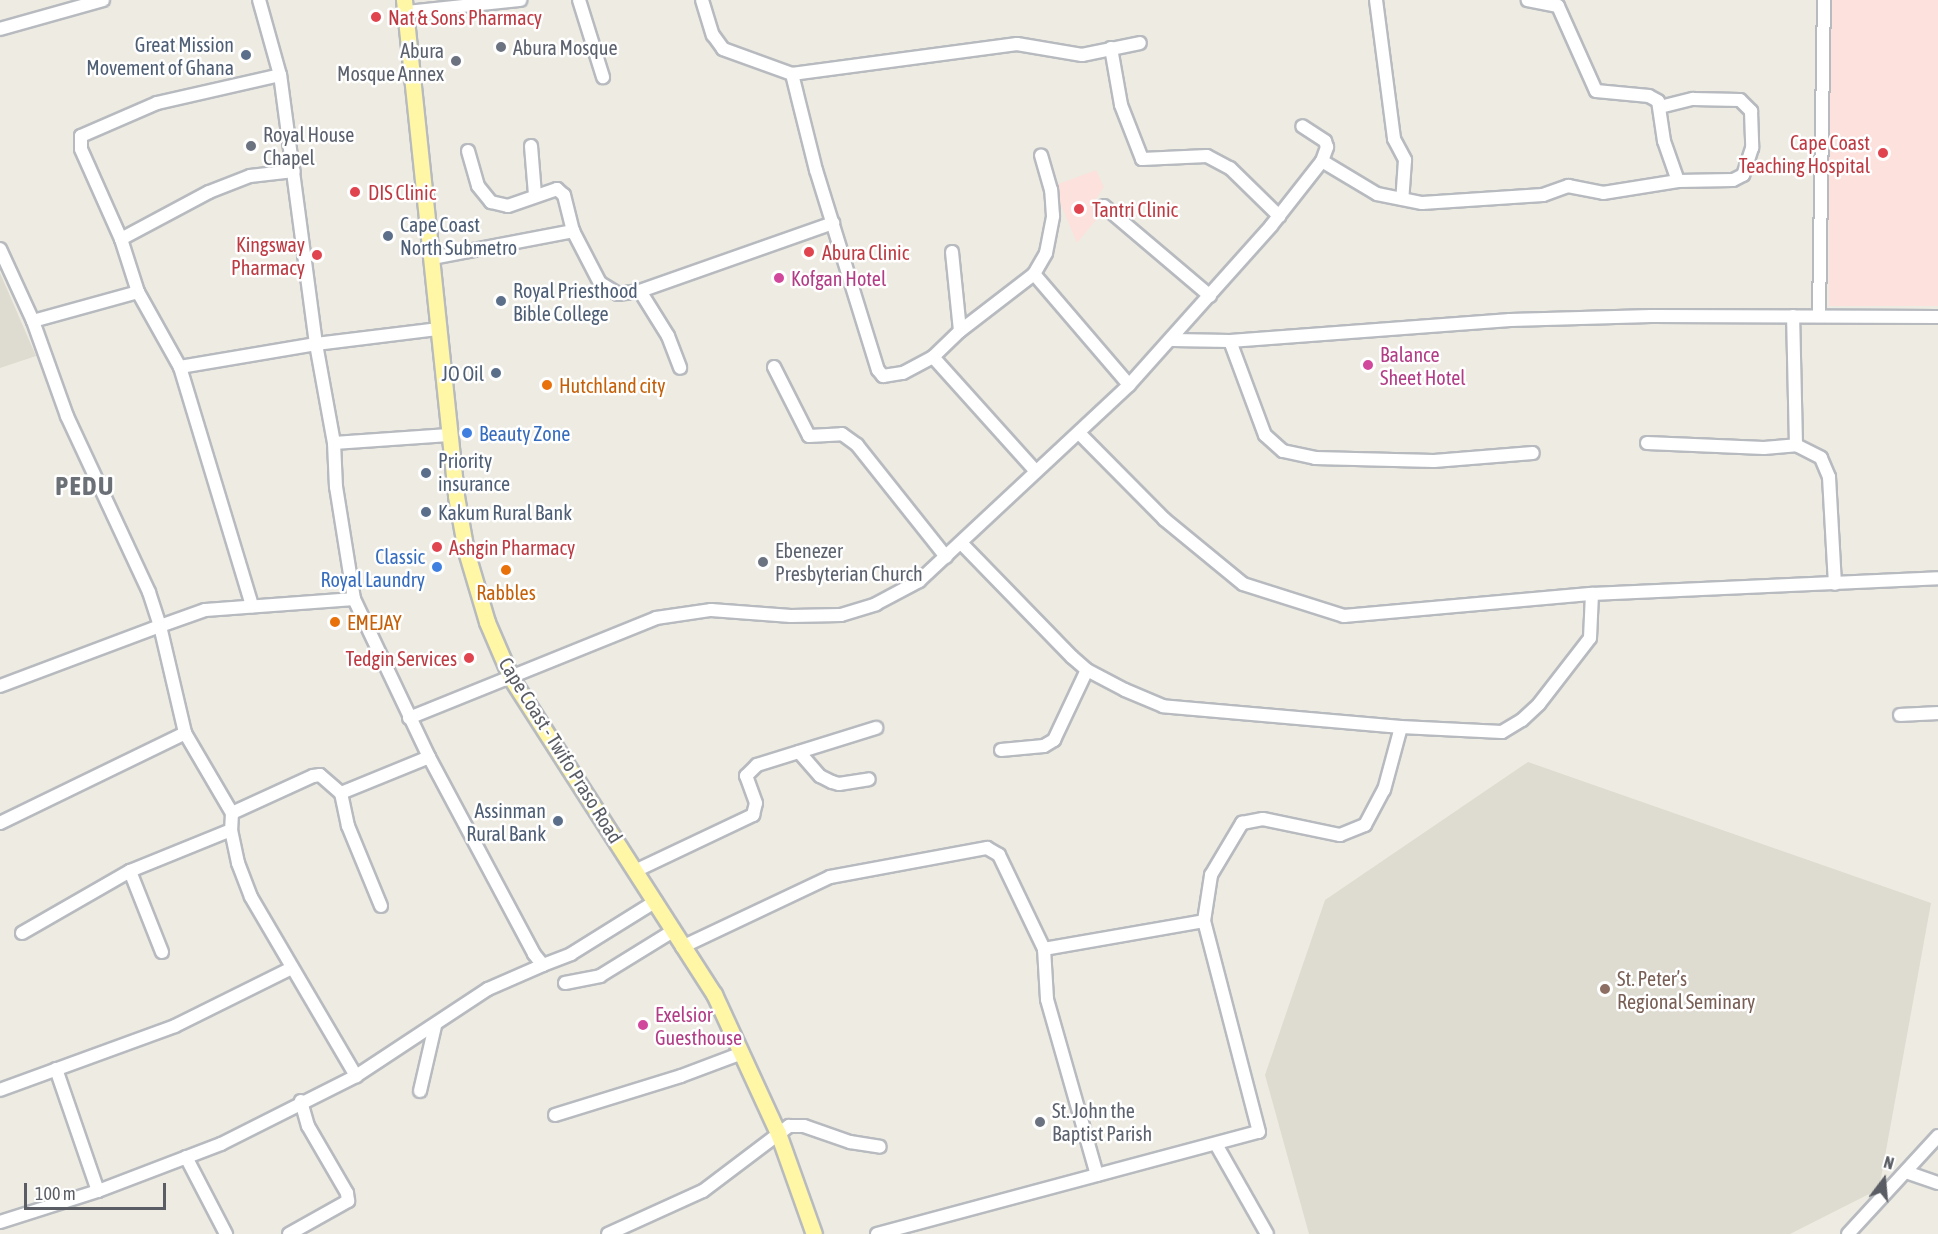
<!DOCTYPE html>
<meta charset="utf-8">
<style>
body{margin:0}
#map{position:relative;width:1938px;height:1234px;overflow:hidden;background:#eeece2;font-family:"Asap Condensed",sans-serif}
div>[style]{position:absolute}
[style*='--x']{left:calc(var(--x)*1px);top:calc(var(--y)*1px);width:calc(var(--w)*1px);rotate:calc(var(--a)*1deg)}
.education>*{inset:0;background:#dedbd1}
.medical>*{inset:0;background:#fce1dd;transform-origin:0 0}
.roads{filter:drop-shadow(2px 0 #b7babf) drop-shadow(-2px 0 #b7babf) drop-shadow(0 2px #b7babf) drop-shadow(0 -2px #b7babf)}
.minor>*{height:12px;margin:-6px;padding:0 6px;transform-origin:6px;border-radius:6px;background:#fff}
.major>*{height:15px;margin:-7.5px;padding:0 7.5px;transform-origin:7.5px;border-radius:7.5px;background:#fff6a6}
.dots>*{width:16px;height:16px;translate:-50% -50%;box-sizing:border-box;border:3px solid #fff;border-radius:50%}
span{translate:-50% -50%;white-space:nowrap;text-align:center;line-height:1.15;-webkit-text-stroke:5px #fff;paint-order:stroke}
.health-label{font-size:20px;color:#be3a42}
.left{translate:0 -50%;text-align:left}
.right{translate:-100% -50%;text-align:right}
.service-label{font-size:20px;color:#4e5e75}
.worship-label{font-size:20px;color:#5b616d}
.hotel-label{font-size:20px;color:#b23c85}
.food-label{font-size:20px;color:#c56008}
.shop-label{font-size:20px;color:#366cbe}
.street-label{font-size:20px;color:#5a5e64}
.education-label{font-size:20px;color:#785e54}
.district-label{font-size:26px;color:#6b7076;font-weight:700;letter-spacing:1.5px}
.north{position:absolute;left:1854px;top:1150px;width:60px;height:60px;-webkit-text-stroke:4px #fff;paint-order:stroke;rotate:16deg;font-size:16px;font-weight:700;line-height:24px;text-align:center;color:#5a5e64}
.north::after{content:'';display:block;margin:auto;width:21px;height:27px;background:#5a5e64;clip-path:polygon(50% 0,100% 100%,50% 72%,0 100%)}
.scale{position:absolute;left:24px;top:1183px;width:142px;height:27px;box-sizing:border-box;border:3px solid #5a5e64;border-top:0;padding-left:8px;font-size:18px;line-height:21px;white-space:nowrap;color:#5a5e64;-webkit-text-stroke:4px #fff;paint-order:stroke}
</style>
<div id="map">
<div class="education">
<div style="clip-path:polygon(0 273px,36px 356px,0 368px)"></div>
<div style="clip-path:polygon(1528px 762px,1931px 903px,1879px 1189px,1790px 1234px,1309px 1234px,1265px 1075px,1325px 900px)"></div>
</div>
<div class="medical">
<div style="left:1829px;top:0;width:109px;height:306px"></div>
<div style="clip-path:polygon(1096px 170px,1104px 187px,1096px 199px,1096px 220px,1077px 243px,1053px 186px)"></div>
</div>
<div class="roads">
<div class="minor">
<div style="--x:579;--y:0;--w:81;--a:72.7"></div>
<div style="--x:702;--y:0;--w:37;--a:73"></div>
<div style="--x:713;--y:35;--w:17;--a:54"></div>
<div style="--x:723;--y:49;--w:73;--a:19.9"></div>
<div style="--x:792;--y:74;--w:99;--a:76"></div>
<div style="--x:816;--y:170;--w:209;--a:72.8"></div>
<div style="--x:878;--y:370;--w:8;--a:50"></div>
<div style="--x:883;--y:376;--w:20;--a:-9"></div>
<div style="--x:903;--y:373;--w:34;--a:-28"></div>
<div style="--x:933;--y:357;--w:37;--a:-44"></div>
<div style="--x:960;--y:331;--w:93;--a:-37.6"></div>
<div style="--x:1034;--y:274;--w:24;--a:-60"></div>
<div style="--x:1046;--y:253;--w:38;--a:-79"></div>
<div style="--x:1053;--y:216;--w:26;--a:-94"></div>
<div style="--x:1051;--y:190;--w:36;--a:-106"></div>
<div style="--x:1376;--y:0;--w:140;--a:82.6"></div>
<div style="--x:1394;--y:139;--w:24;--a:62"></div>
<div style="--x:1405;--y:160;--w:39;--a:94"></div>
<div style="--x:406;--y:12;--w:115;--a:-6"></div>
<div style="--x:0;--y:29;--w:107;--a:-15.7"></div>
<div style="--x:1111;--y:48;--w:58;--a:80"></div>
<div style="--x:1121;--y:105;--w:58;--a:68.7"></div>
<div style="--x:1142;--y:159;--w:65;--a:-2.6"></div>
<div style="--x:1207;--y:156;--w:26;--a:28"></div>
<div style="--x:1230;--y:168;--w:69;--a:44.4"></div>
<div style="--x:792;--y:74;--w:227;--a:-7.6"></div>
<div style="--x:1017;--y:44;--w:66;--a:9.6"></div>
<div style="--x:1082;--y:55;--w:59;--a:-11.7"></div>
<div style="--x:1660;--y:107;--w:34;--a:-14"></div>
<div style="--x:1693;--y:99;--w:47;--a:1.2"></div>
<div style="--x:1740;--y:100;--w:16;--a:45"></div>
<div style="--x:1751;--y:111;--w:37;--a:88"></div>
<div style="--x:1752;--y:148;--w:28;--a:108"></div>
<div style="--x:1743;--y:175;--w:11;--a:153"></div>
<div style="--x:1733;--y:180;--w:55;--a:179"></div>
<div style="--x:531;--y:146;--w:49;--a:85.3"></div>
<div style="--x:468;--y:151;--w:36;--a:74"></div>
<div style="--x:478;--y:186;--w:21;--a:51"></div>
<div style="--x:491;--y:202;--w:17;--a:13"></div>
<div style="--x:508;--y:206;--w:52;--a:-19.1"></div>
<div style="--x:557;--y:189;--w:9;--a:41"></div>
<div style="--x:564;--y:195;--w:37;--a:76"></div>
<div style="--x:1322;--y:161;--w:64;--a:31"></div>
<div style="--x:1377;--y:194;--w:46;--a:11.3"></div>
<div style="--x:1422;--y:203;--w:121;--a:-3.8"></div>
<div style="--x:1543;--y:195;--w:27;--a:-20"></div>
<div style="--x:1568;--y:186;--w:36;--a:11"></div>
<div style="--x:1603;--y:193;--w:76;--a:-9.1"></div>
<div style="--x:1678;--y:181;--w:42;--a:-109.3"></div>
<div style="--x:1664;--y:141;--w:40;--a:-98.5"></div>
<div style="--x:1658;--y:101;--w:10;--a:-151"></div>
<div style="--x:1649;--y:96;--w:53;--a:-174.6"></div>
<div style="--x:1596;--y:91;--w:93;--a:-114.1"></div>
<div style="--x:1558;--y:6;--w:31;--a:-169"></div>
<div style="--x:1104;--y:206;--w:139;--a:40.3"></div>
<div style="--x:121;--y:239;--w:100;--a:-28.1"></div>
<div style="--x:209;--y:192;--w:44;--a:-21.3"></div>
<div style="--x:250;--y:176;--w:44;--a:-6.5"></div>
<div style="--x:0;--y:249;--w:79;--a:65.4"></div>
<div style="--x:33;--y:321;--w:109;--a:-15.4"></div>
<div style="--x:138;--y:292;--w:86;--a:60.8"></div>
<div style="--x:180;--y:367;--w:250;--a:73.2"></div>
<div style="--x:952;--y:252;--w:79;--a:84.2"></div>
<div style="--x:432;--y:258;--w:144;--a:-10.8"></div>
<div style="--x:573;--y:231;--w:59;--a:62.6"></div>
<div style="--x:600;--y:283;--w:21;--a:31"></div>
<div style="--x:618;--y:294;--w:22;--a:-8"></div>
<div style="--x:640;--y:291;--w:205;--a:-19.4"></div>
<div style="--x:1034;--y:274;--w:146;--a:49.4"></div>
<div style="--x:640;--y:291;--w:53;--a:58.1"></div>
<div style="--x:668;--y:336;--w:34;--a:69"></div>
<div style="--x:138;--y:292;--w:56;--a:-107.8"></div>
<div style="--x:121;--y:239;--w:98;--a:-114"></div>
<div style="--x:81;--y:149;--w:13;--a:-90"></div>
<div style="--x:81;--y:136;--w:83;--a:-23.5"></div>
<div style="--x:157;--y:103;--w:126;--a:-12.8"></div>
<div style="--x:1819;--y:315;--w:315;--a:-89.1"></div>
<div style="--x:1173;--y:340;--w:57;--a:1"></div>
<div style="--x:1230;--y:341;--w:281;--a:-4.3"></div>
<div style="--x:1510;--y:320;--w:141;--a:-1.6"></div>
<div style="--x:1651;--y:316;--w:287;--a:0.2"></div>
<div style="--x:1230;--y:341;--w:100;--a:69.6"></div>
<div style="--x:1265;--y:435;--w:24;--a:42"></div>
<div style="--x:1283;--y:451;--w:33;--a:12"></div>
<div style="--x:1315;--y:458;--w:119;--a:1.4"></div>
<div style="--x:1434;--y:461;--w:99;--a:-4.6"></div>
<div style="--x:933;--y:357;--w:151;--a:48"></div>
<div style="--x:180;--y:367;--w:138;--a:-9.6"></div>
<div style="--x:316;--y:344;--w:271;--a:-97.6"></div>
<div style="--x:280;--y:75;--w:78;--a:-105.6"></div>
<div style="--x:774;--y:367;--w:77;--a:63.1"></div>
<div style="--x:809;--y:436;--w:33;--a:-3"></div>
<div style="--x:842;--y:434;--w:19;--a:36"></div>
<div style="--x:857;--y:445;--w:143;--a:51.5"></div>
<div style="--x:1080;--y:434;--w:120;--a:45.3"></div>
<div style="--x:1164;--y:519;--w:102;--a:39.4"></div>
<div style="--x:1243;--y:584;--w:106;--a:17.6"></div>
<div style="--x:1344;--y:616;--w:249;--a:-5.1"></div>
<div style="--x:1592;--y:594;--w:346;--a:-2.6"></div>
<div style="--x:334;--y:443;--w:101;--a:-100.3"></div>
<div style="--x:316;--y:344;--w:124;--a:-7"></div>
<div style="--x:1647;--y:443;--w:117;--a:2.4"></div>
<div style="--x:1764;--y:448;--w:32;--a:-5"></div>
<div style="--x:1796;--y:445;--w:129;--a:-91.3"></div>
<div style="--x:1796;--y:445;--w:28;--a:27"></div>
<div style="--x:1821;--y:458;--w:21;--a:67"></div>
<div style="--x:1829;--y:477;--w:107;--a:86.8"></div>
<div style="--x:354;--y:599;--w:149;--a:175.8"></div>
<div style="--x:205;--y:610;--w:48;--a:160.4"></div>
<div style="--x:160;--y:626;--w:110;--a:76.8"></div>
<div style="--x:185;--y:733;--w:93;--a:59.6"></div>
<div style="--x:232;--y:813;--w:17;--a:93"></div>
<div style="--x:231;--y:830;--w:34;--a:78"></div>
<div style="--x:238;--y:863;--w:36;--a:69"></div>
<div style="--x:251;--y:897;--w:208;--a:59.6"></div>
<div style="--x:0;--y:686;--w:171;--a:-20.6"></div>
<div style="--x:160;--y:626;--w:36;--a:-108"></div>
<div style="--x:149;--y:592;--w:194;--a:-115"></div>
<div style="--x:67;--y:416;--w:101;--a:-109.7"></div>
<div style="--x:1900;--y:715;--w:38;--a:-3"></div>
<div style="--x:409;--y:718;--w:266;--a:-22"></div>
<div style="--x:656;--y:618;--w:56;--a:-8.3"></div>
<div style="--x:711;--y:610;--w:80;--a:4.3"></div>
<div style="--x:791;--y:616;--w:50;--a:-1.1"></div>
<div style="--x:841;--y:615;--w:37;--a:-17"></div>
<div style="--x:876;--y:604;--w:49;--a:-28.1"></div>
<div style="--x:919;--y:581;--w:287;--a:-43"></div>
<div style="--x:1129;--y:385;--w:213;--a:-48.2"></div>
<div style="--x:1271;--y:226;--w:83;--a:-51.9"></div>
<div style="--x:1322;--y:161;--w:15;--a:-70"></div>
<div style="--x:1327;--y:147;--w:6;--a:-108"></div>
<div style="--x:1325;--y:141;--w:27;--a:-147"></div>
<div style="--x:1401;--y:727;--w:101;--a:2.8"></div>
<div style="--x:1502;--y:732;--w:23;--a:-31"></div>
<div style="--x:1522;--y:720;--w:23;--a:-43"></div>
<div style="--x:1539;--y:704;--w:83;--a:-52.3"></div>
<div style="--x:1590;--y:638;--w:44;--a:-87.4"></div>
<div style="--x:1001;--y:750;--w:43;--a:-5.3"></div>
<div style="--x:1044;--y:746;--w:12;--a:-31"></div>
<div style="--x:1054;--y:740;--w:77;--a:-64.8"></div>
<div style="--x:799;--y:752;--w:32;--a:49"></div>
<div style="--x:820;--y:776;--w:13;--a:27"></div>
<div style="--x:832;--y:782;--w:7;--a:16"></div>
<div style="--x:839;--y:784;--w:30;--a:-9"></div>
<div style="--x:429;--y:757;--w:223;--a:61.9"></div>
<div style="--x:534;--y:954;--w:14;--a:51"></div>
<div style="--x:543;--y:965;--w:30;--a:-21"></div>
<div style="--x:571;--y:954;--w:100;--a:-31.9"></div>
<div style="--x:232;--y:813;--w:89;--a:-24.6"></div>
<div style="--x:313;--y:776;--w:7;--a:-8"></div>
<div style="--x:320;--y:775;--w:28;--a:41"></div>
<div style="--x:0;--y:823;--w:206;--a:-25.9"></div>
<div style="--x:635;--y:871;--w:131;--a:-25.4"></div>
<div style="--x:753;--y:815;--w:12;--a:-76"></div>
<div style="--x:756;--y:803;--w:29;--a:-110"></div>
<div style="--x:746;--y:776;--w:16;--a:-45"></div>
<div style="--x:757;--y:765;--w:125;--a:-17.3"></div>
<div style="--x:381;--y:906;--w:87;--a:-112.4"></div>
<div style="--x:348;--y:826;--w:34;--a:-102"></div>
<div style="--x:341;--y:793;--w:95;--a:-22.2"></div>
<div style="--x:429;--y:757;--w:175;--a:-115.4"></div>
<div style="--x:354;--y:599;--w:113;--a:-99.1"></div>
<div style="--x:336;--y:487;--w:44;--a:-92.6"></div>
<div style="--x:334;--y:443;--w:115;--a:-4"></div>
<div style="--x:22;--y:933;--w:125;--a:-29.9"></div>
<div style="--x:682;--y:947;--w:164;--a:-25.3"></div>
<div style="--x:830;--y:877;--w:160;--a:-10.5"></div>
<div style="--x:987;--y:848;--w:14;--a:30"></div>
<div style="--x:999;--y:855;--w:104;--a:64.4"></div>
<div style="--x:162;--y:952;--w:87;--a:-111.6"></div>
<div style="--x:130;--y:871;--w:109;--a:-22.1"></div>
<div style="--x:565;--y:983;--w:36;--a:-11"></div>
<div style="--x:600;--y:976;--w:86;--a:-31.7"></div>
<div style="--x:56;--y:1069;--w:129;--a:71"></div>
<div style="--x:0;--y:1090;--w:186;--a:-20.1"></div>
<div style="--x:175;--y:1026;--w:128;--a:-26.4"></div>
<div style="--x:420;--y:1091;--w:67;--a:-77"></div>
<div style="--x:555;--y:1115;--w:132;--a:-17.2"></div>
<div style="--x:681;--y:1076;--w:65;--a:-20.7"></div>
<div style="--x:1217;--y:1146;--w:101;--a:60.4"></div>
<div style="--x:186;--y:1157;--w:87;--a:62.5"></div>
<div style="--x:1906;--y:1172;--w:34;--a:19"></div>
<div style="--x:1097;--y:1175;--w:183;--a:-105.9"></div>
<div style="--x:1047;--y:999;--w:50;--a:-93.4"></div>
<div style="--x:1044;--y:949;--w:162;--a:-9.9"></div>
<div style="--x:0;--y:1222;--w:103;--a:-17.6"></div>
<div style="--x:98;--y:1191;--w:132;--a:-20.9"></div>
<div style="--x:221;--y:1144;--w:151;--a:-26.7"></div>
<div style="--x:356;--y:1076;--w:158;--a:-33.4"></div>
<div style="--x:488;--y:989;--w:60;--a:-23.6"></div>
<div style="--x:289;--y:1234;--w:68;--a:-29.2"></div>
<div style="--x:348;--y:1201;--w:8;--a:-97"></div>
<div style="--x:347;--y:1193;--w:78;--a:-120.2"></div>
<div style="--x:308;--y:1126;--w:26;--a:-106"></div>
<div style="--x:608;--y:1234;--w:104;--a:-24.4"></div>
<div style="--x:703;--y:1191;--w:108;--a:-37.1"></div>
<div style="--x:789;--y:1126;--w:15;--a:0"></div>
<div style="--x:804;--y:1126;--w:49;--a:19.2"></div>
<div style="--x:850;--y:1142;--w:30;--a:9"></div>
<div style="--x:877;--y:1234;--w:395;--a:-15"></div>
<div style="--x:1259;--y:1132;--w:218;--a:-104.6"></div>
<div style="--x:1204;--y:921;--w:47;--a:-81.3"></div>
<div style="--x:1211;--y:875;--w:61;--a:-59.2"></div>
<div style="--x:1242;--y:823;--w:21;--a:-11"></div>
<div style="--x:1263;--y:819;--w:79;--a:11.7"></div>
<div style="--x:1340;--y:835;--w:27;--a:-22"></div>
<div style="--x:1365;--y:825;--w:40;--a:-62"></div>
<div style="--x:1384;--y:790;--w:65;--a:-74.9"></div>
<div style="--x:1401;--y:727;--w:239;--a:-175"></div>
<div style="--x:1163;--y:706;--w:41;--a:-157.2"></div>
<div style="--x:1125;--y:690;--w:43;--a:-152.2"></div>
<div style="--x:1087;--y:670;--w:20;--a:-139"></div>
<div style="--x:1072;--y:657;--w:159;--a:-134.2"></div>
<div style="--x:1848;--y:1234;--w:133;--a:-47.4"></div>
</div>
<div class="major">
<div style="--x:404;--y:0;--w:499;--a:84"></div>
<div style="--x:456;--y:496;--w:56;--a:79.7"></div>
<div style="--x:466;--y:551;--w:74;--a:73.5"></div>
<div style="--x:487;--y:622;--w:61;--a:66.8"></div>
<div style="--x:511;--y:678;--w:376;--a:57.3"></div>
<div style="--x:714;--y:994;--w:153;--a:65.3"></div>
<div style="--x:778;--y:1133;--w:107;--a:70.4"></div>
</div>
</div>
<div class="dots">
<div style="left:376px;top:17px;background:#e0444e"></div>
<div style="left:501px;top:47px;background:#6b7280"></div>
<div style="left:246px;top:55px;background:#5c6f8a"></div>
<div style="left:456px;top:61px;background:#6b7280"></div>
<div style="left:251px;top:146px;background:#6b7280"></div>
<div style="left:1883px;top:153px;background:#e0444e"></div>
<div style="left:355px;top:192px;background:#e0444e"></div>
<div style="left:1079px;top:209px;background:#e0444e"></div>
<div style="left:388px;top:236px;background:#5c6f8a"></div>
<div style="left:809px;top:252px;background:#e0444e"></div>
<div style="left:317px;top:255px;background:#e0444e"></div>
<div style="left:779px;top:278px;background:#d1479c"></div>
<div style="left:501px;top:301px;background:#5c6f8a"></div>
<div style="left:1368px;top:365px;background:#d1479c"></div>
<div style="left:496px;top:373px;background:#5c6f8a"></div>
<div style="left:547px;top:385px;background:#e8710a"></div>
<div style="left:467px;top:433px;background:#3f7fe0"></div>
<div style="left:426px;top:473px;background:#5c6f8a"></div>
<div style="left:426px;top:512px;background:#5c6f8a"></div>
<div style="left:437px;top:547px;background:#e0444e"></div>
<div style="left:763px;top:562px;background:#6b7280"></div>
<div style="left:437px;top:567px;background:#3f7fe0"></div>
<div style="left:506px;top:570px;background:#e8710a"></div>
<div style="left:335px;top:622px;background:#e8710a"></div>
<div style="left:469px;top:658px;background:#e0444e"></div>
<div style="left:558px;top:821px;background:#5c6f8a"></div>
<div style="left:1605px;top:989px;background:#8d6e63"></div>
<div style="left:643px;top:1025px;background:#d1479c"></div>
<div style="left:1040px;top:1122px;background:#6b7280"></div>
</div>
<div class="health-label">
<span class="left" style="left:388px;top:17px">Nat &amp; Sons Pharmacy</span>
<span class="right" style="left:1870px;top:154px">Cape Coast<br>Teaching Hospital</span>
<span class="left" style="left:368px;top:192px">DIS Clinic</span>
<span class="left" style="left:1092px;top:209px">Tantri Clinic</span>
<span class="right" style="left:305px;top:256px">Kingsway<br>Pharmacy</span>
<span class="left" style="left:822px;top:252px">Abura Clinic</span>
<span class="left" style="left:449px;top:547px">Ashgin Pharmacy</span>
<span class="right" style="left:457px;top:658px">Tedgin Services</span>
</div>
<div class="service-label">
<span class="right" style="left:234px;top:56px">Great Mission<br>Movement of Ghana</span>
<span class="left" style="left:400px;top:236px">Cape Coast<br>North Submetro</span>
<span class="left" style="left:513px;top:302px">Royal Priesthood<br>Bible College</span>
<span class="right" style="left:484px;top:373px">JO Oil</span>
<span class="left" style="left:438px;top:472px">Priority<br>insurance</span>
<span class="left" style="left:438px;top:512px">Kakum Rural Bank</span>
<span class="right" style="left:546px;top:822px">Assinman<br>Rural Bank</span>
</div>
<div class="worship-label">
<span class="left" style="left:513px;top:47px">Abura Mosque</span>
<span class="right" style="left:444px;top:62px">Abura<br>Mosque Annex</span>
<span class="left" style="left:263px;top:146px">Royal House<br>Chapel</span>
<span class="left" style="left:775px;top:562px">Ebenezer<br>Presbyterian Church</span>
<span class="left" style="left:1052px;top:1122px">St. John the<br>Baptist Parish</span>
</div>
<div class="hotel-label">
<span class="left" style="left:791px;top:278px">Kofgan Hotel</span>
<span class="left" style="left:1380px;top:366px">Balance<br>Sheet Hotel</span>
<span class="left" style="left:655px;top:1026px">Exelsior<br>Guesthouse</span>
</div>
<div class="food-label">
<span class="left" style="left:559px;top:385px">Hutchland city</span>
<span style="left:506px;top:592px">Rabbles</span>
<span class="left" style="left:347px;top:622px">EMEJAY</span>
</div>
<div class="shop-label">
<span class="left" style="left:479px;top:433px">Beauty Zone</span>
<span class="right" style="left:425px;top:568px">Classic<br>Royal Laundry</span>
</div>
<div class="street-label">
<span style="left:561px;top:750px;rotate:58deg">Cape Coast - Twifo Praso Road</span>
</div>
<div class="education-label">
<span class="left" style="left:1617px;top:990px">St. Peter’s<br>Regional Seminary</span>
</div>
<div class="district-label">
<span style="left:85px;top:487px">PEDU</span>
</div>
<div class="north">N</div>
<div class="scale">100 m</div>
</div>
